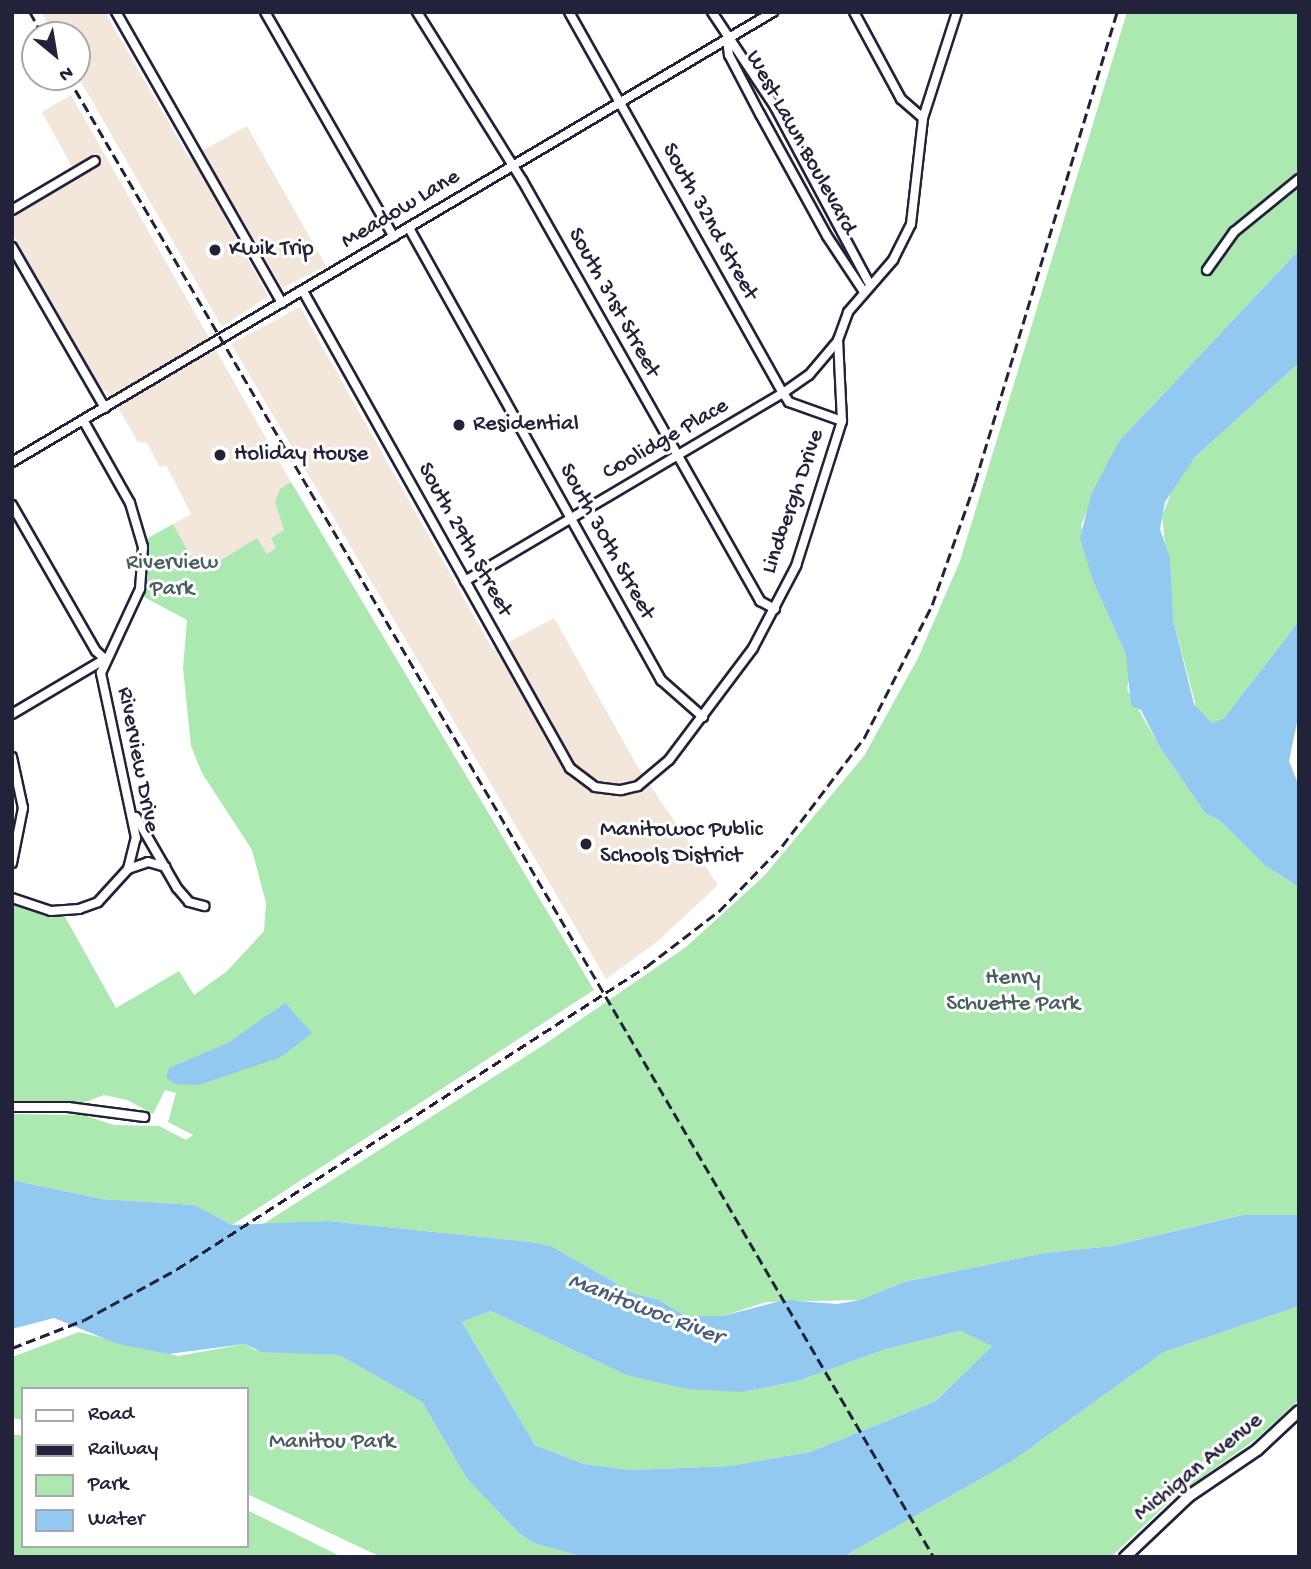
<!DOCTYPE html>
<style>
body{margin:0}
#map{position:relative;width:1311px;height:1569px;overflow:hidden;background:#fff;font-family:"Gochi Hand",sans-serif}
div>[style]{position:absolute}
[style*='--x']{left:calc(var(--x)*1px);top:calc(var(--y)*1px);width:calc(var(--w)*1px);rotate:calc(var(--a)*1deg)}
.built>*{inset:0;background:#f2e7da}
.green>*{inset:0;background:#abe9b0}
.water>*{inset:0;background:#91c9f0}
.roads{filter:drop-shadow(2px 0 #22223b) drop-shadow(-2px 0 #22223b) drop-shadow(0 2px #22223b) drop-shadow(0 -2px #22223b)}
.street>*{height:8px;margin:-4px;padding:0 4px;transform-origin:4px;border-radius:4px;background:#fff}
.secondary>*{height:10px;margin:-5px;padding:0 5px;transform-origin:5px;border-radius:5px;background:#fff}
.rail>*{height:2.5px;margin-top:-1.25px;transform-origin:0;background:repeating-linear-gradient(90deg,#22223b 0 10px,transparent 0 15px)}
.dots>*{width:19px;height:19px;translate:-50% -50%;box-sizing:border-box;border:4px solid #fff;border-radius:50%}
span{translate:-50% -50%;white-space:nowrap;text-align:center;line-height:1.15;-webkit-text-stroke:6px #fff;paint-order:stroke}
.street-label{font-size:23px;color:#22223b}
.poi-label{font-size:23px;color:#22223b}
.left{translate:0 -50%;text-align:left}
.park-label{font-size:23px;color:#4b5e5e}
.water-label{font-size:24px;color:#495c7a;font-style:italic}
.frame{position:absolute;inset:0;border:14px solid #22223b;pointer-events:none}
.legend{position:absolute;left:21px;top:1387px;width:228px;height:161px;box-sizing:border-box;background:#fff;border:2px solid #a7a7b1;margin:0;padding:9px 12px;list-style:none;font-size:21px;color:#22223b}
.legend li{display:flex;align-items:center;gap:14px;height:35px}
.legend b{width:35px;border:2px solid #a7a7b1}
.north{position:absolute;left:21px;top:21px;width:70px;height:70px;box-sizing:border-box;background:#fff;border:2px solid #a7a7b1;border-radius:50%;rotate:150deg;font-size:19px;font-weight:700;line-height:28px;text-align:center;color:#22223b}
.north::after{content:'';display:block;margin:auto;width:24px;height:32px;background:#22223b;clip-path:polygon(50% 0,100% 100%,50% 72%,0 100%)}
</style>
<div id="map">
<div class="built">
<div style="clip-path:polygon(41px 12px,105px 12px,189px 158px,247px 126px,326px 266px,282px 288px,238px 211px,225px 218px,268px 296px,222px 327px,77px 75px,77px 35px,54px 35px)"></div>
<div style="clip-path:polygon(71px 95px,291px 482px,280px 489px,284px 530px,276px 548px,267px 554px,257px 538px,200px 573px,173px 524px,191px 514px,166px 465px,160px 468px,147px 443px,138px 442px,109px 392px,102px 390px,12px 233px,12px 218px,78px 178px,42px 112px)"></div>
<div style="clip-path:polygon(300px 307px,493px 650px,554px 618px,639px 769px,718px 885px,657px 942px,606px 979px,231px 344px)"></div>
</div>
<div class="green">
<div style="clip-path:polygon(1127px 12px,1299px 12px,1299px 250px,1119px 441px,1081px 525px,1093px 581px,1126px 655px,1130px 675px,1127px 689px,1159px 746px,1205px 813px,1219px 820px,1264px 865px,1299px 887px,1299px 1215px,1241px 1215px,1112px 1246px,1044px 1253px,904px 1282px,860px 1300px,766px 1302px,723px 1316px,686px 1316px,657px 1299px,635px 1294px,551px 1246px,531px 1242px,328px 1221px,260px 1226px,542px 1046px,686px 947px,764px 876px,864px 756px,918px 658px,960px 561px)"></div>
<div style="clip-path:polygon(1299px 363px,1299px 621px,1224px 718px,1212px 723px,1197px 710px,1173px 619px,1162px 516px,1173px 488px,1195px 457px)"></div>
<div style="clip-path:polygon(291px 482px,594px 990px,232px 1225px,195px 1205px,102px 1199px,12px 1180px,12px 1114px,83px 1115px,114px 1125px,159px 1126px,186px 1140px,193px 1135px,168px 1122px,176px 1093px,165px 1090px,153px 1114px,127px 1100px,104px 1095px,85px 1102px,12px 1102px,12px 904px,45px 916px,65px 917px,116px 1008px,179px 971px,194px 995px,227px 971px,264px 931px,266px 903px,252px 850px,202px 773px,191px 746px,183px 668px,187px 620px,144px 597px,148px 538px,173px 524px,200px 573px,257px 538px,267px 554px,276px 548px,271px 538px,284px 530px,275px 502px,280px 489px)"></div>
<div style="clip-path:polygon(1299px 1306px,1299px 1400px,1256px 1439px,1172px 1499px,1111px 1557px,843px 1557px,1012px 1461px,1164px 1352px)"></div>
<div style="clip-path:polygon(491px 1311px,626px 1375px,743px 1392px,798px 1381px,886px 1349px,962px 1331px,993px 1345px,936px 1401px,810px 1452px,729px 1466px,631px 1470px,584px 1464px,535px 1445px,462px 1322px)"></div>
<div style="clip-path:polygon(79px 1332px,178px 1356px,245px 1344px,255px 1350px,339px 1355px,422px 1402px,467px 1479px,518px 1532px,533px 1543px,583px 1557px,381px 1557px,247px 1494px,247px 1389px,23px 1389px,23px 1420px,12px 1418px,12px 1357px)"></div>
<div style="clip-path:polygon(12px 1434px,23px 1436px,23px 1546px,247px 1546px,247px 1510px,342px 1557px,12px 1557px)"></div>
</div>
<div class="water">
<div style="clip-path:polygon(1299px 250px,1299px 363px,1195px 457px,1165px 502px,1160px 529px,1170px 558px,1173px 619px,1194px 704px,1212px 723px,1224px 718px,1299px 621px,1299px 713px,1289px 761px,1299px 786px,1299px 887px,1264px 865px,1219px 820px,1205px 813px,1159px 746px,1141px 710px,1131px 706px,1126px 655px,1093px 581px,1080px 538px,1091px 495px,1119px 441px)"></div>
<div style="clip-path:polygon(285px 1003px,312px 1033px,281px 1057px,199px 1085px,175px 1084px,166px 1077px,169px 1068px,228px 1043px)"></div>
<div style="clip-path:polygon(evenodd,12px 1180px,102px 1199px,195px 1205px,232px 1225px,328px 1221px,531px 1242px,551px 1246px,635px 1294px,657px 1299px,686px 1316px,723px 1316px,784px 1300px,837px 1304px,860px 1300px,904px 1282px,1044px 1253px,1112px 1246px,1242px 1215px,1299px 1215px,1299px 1306px,1164px 1352px,1012px 1461px,843px 1557px,583px 1557px,533px 1543px,518px 1532px,467px 1479px,422px 1402px,339px 1355px,262px 1352px,245px 1344px,169px 1354px,118px 1344px,54px 1318px,12px 1329px,12px 1180px,491px 1311px,626px 1375px,687px 1389px,743px 1392px,798px 1381px,886px 1349px,961px 1331px,992px 1346px,936px 1401px,810px 1452px,729px 1466px,631px 1470px,584px 1464px,535px 1445px,462px 1322px,491px 1311px)"></div>
</div>
<div class="roads">
<div class="street">
<div style="--x:116;--y:12;--w:335;--a:60.3"></div>
<div style="--x:265;--y:12;--w:259;--a:60.2"></div>
<div style="--x:417;--y:12;--w:198;--a:58"></div>
<div style="--x:522;--y:180;--w:484;--a:60.5"></div>
<div style="--x:760;--y:601;--w:17;--a:28"></div>
<div style="--x:569;--y:12;--w:437;--a:60.7"></div>
<div style="--x:783;--y:393;--w:11;--a:56"></div>
<div style="--x:789;--y:402;--w:56;--a:19.7"></div>
<div style="--x:712;--y:12;--w:114;--a:56.4"></div>
<div style="--x:775;--y:107;--w:202;--a:61.9"></div>
<div style="--x:854;--y:12;--w:99;--a:61.6"></div>
<div style="--x:901;--y:99;--w:29;--a:41"></div>
<div style="--x:727;--y:39;--w:16;--a:83"></div>
<div style="--x:729;--y:55;--w:67;--a:62.3"></div>
<div style="--x:760;--y:114;--w:139;--a:61.2"></div>
<div style="--x:827;--y:236;--w:67;--a:56.5"></div>
<div style="--x:12;--y:210;--w:96;--a:-30.6"></div>
<div style="--x:409;--y:228;--w:518;--a:60.86"></div>
<div style="--x:661;--y:680;--w:56;--a:41.4"></div>
<div style="--x:12;--y:247;--w:186;--a:60"></div>
<div style="--x:1207;--y:270;--w:47;--a:-54.6"></div>
<div style="--x:1234;--y:232;--w:84;--a:-39.2"></div>
<div style="--x:303;--y:291;--w:547;--a:60.76"></div>
<div style="--x:570;--y:768;--w:31;--a:37"></div>
<div style="--x:595;--y:787;--w:26;--a:7"></div>
<div style="--x:621;--y:790;--w:17;--a:-13"></div>
<div style="--x:638;--y:786;--w:40;--a:-40"></div>
<div style="--x:669;--y:760;--w:140;--a:-53.1"></div>
<div style="--x:753;--y:648;--w:93;--a:-62.3"></div>
<div style="--x:796;--y:566;--w:152;--a:-72.4"></div>
<div style="--x:842;--y:421;--w:81;--a:-92.8"></div>
<div style="--x:838;--y:340;--w:30;--a:-70"></div>
<div style="--x:848;--y:312;--w:69;--a:-49.1"></div>
<div style="--x:893;--y:260;--w:40;--a:-63.4"></div>
<div style="--x:911;--y:224;--w:107;--a:-83.5"></div>
<div style="--x:923;--y:118;--w:111;--a:-72.2"></div>
<div style="--x:12;--y:462;--w:884;--a:-30.6"></div>
<div style="--x:12;--y:505;--w:168;--a:60.1"></div>
<div style="--x:96;--y:651;--w:12;--a:42"></div>
<div style="--x:105;--y:659;--w:108;--a:149.4"></div>
<div style="--x:465;--y:581;--w:369;--a:-30.6"></div>
<div style="--x:783;--y:393;--w:32;--a:-35"></div>
<div style="--x:809;--y:375;--w:43;--a:-49.7"></div>
<div style="--x:12;--y:757;--w:52;--a:77.8"></div>
<div style="--x:23;--y:808;--w:56;--a:101.3"></div>
<div style="--x:136;--y:817;--w:82;--a:60"></div>
<div style="--x:177;--y:888;--w:18;--a:49"></div>
<div style="--x:189;--y:902;--w:16;--a:15"></div>
<div style="--x:128;--y:869;--w:21;--a:-19"></div>
<div style="--x:148;--y:862;--w:18;--a:16"></div>
<div style="--x:12;--y:898;--w:41;--a:18.4"></div>
<div style="--x:51;--y:911;--w:28;--a:-4"></div>
<div style="--x:79;--y:909;--w:20;--a:-20"></div>
<div style="--x:98;--y:902;--w:45;--a:-47.7"></div>
<div style="--x:128;--y:869;--w:32;--a:-76"></div>
<div style="--x:136;--y:838;--w:169;--a:-102"></div>
<div style="--x:101;--y:673;--w:93;--a:-65.1"></div>
<div style="--x:140;--y:589;--w:42;--a:-85.9"></div>
<div style="--x:143;--y:547;--w:46;--a:-106.5"></div>
<div style="--x:130;--y:503;--w:95;--a:-119.5"></div>
<div style="--x:12;--y:1107;--w:56;--a:0"></div>
<div style="--x:68;--y:1107;--w:77;--a:7.5"></div>
</div>
<div class="secondary">
<div style="--x:1125;--y:1557;--w:88;--a:-43.6"></div>
<div style="--x:1189;--y:1496;--w:82;--a:-34.1"></div>
<div style="--x:1257;--y:1450;--w:57;--a:-42.9"></div>
</div>
</div>
<div class="rail">
<div style="--x:30;--y:12;--w:26;--a:61"></div>
<div style="--x:68;--y:77;--w:1715;--a:59.67"></div>
<div style="--x:12;--y:1348;--w:77;--a:-21.3"></div>
<div style="--x:84;--y:1320;--w:106;--a:-28.7"></div>
<div style="--x:177;--y:1269;--w:559;--a:-32.81"></div>
<div style="--x:647;--y:966;--w:91;--a:-37.4"></div>
<div style="--x:719;--y:911;--w:91;--a:-45.9"></div>
<div style="--x:782;--y:846;--w:136;--a:-52.8"></div>
<div style="--x:864;--y:738;--w:149;--a:-62.9"></div>
<div style="--x:932;--y:605;--w:130;--a:-70.7"></div>
<div style="--x:975;--y:482;--w:491;--a:-73.2"></div>
</div>
<div class="dots">
<div style="left:215px;top:250px;background:#22223b"></div>
<div style="left:459px;top:425px;background:#22223b"></div>
<div style="left:220px;top:455px;background:#22223b"></div>
<div style="left:586px;top:844px;background:#22223b"></div>
</div>
<div class="street-label">
<span style="left:800px;top:143px;rotate:61deg">West Lawn Boulevard</span>
<span style="left:401px;top:210px;rotate:-31deg">Meadow Lane</span>
<span style="left:709px;top:222px;rotate:61deg">South 32nd Street</span>
<span style="left:613px;top:303px;rotate:61deg">South 31st Street</span>
<span style="left:666px;top:440px;rotate:-30deg">Coolidge Place</span>
<span style="left:794px;top:502px;rotate:-71deg">Lindbergh Drive</span>
<span style="left:464px;top:540px;rotate:61deg">South 29th Street</span>
<span style="left:606px;top:542px;rotate:61deg">South 30th Street</span>
<span style="left:137px;top:760px;rotate:79deg">Riverview Drive</span>
<span style="left:1199px;top:1468px;rotate:-39deg">Michigan Avenue</span>
</div>
<div class="poi-label">
<span class="left" style="left:229px;top:250px">Kwik Trip</span>
<span class="left" style="left:473px;top:425px">Residential</span>
<span class="left" style="left:234px;top:455px">Holiday House</span>
<span class="left" style="left:600px;top:844px">Manitowoc Public<br>Schools District</span>
</div>
<div class="park-label">
<span style="left:172px;top:577px">Riverview<br>Park</span>
<span style="left:1013px;top:992px">Henry<br>Schuette Park</span>
<span style="left:332px;top:1443px">Manitou Park</span>
</div>
<div class="water-label">
<span style="left:645px;top:1310px;rotate:21deg">Manitowoc River</span>
</div>
<div class="frame"></div>
<ul class="legend">
<li><b style="height:9px;background:#fff"></b>Road</li>
<li><b style="height:9px;background:#22223b"></b>Railway</li>
<li><b style="height:19px;background:#abe9b0"></b>Park</li>
<li><b style="height:19px;background:#91c9f0"></b>Water</li>
</ul>
<div class="north">N</div>
</div>
